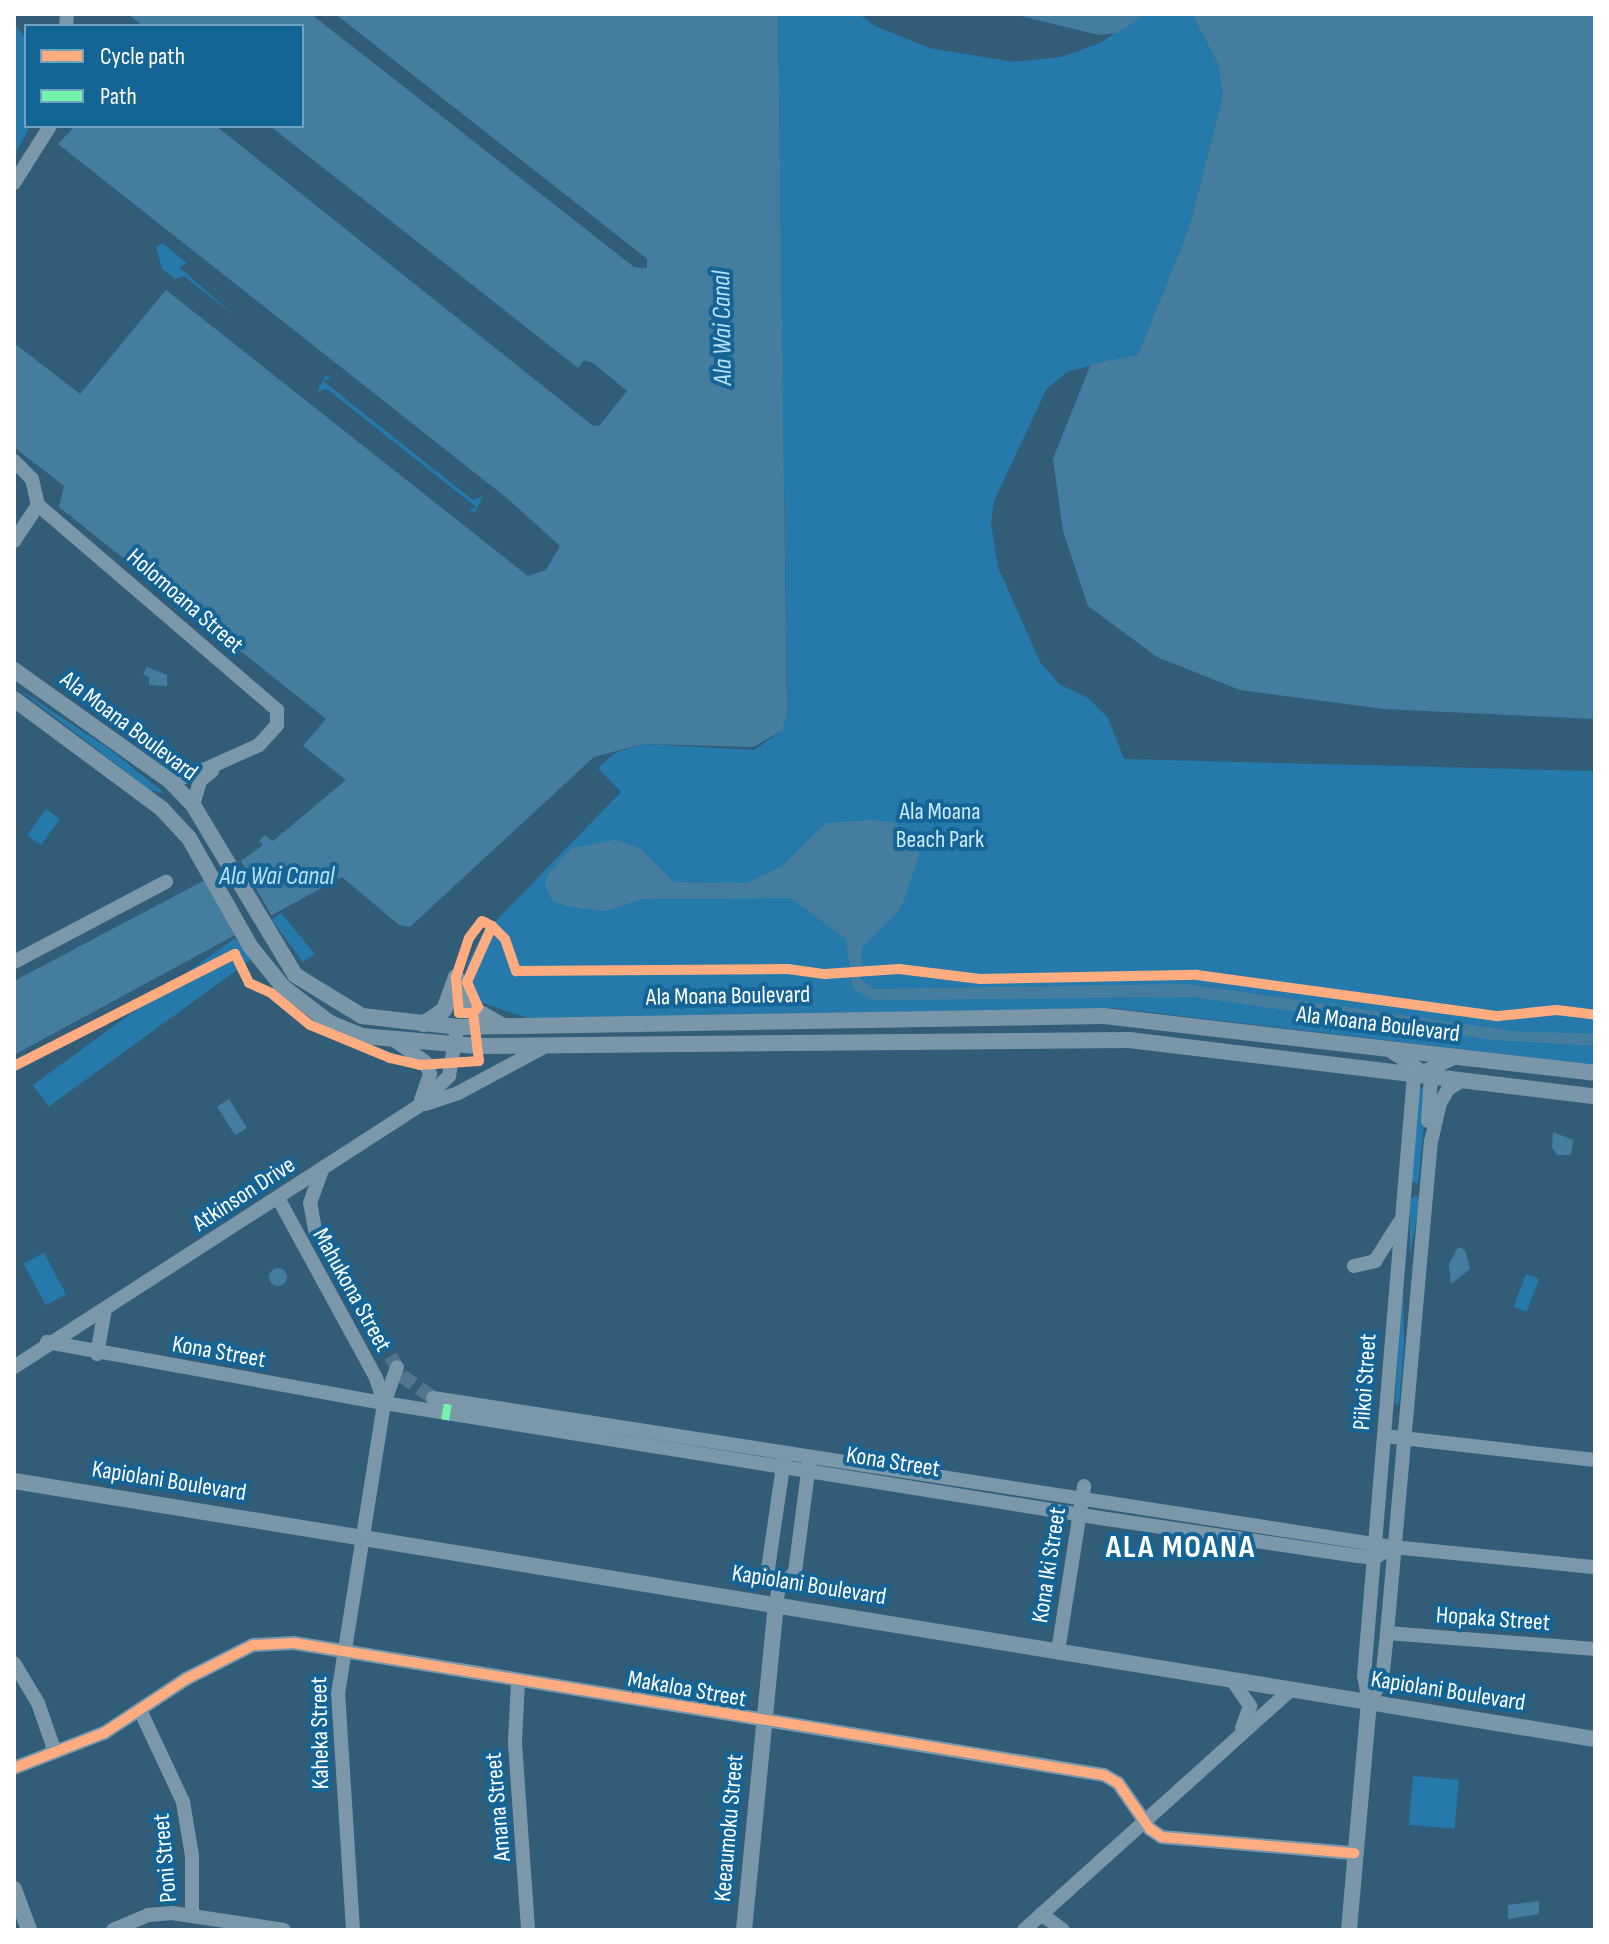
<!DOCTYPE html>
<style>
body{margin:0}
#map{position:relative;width:1609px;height:1944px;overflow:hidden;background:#315d79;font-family:"Sofia Sans Condensed",sans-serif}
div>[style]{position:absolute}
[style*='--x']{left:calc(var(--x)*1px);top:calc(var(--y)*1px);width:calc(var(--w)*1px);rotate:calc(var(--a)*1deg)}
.green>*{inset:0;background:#257aab;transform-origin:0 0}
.water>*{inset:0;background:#457d9f;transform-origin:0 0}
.round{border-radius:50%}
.pier>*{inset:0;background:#315d79;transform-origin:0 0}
.minor-tunnel>*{height:14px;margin-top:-7px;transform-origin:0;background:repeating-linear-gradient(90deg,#50758d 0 14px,transparent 0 21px)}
.minor>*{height:14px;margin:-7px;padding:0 7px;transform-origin:7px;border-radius:7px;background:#7b98ab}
.major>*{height:16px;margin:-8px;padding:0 8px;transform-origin:8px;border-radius:8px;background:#7997a9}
.quiet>*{height:8px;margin-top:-4px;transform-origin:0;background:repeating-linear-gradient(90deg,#73f3ae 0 16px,transparent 0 24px)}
.cycleway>*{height:10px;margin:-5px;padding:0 5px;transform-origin:5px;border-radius:5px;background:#ffac80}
span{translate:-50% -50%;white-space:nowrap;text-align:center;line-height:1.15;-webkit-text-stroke:8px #146496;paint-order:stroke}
.street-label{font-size:24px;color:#fff}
.park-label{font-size:24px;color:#ccebfd}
.water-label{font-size:26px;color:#b5e1f9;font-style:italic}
.district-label{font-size:32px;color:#fff;font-weight:700;letter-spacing:2px}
.frame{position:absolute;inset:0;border:16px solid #fff;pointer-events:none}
.legend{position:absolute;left:24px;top:24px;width:280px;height:104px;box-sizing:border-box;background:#146496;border:2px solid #72a2c0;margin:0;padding:10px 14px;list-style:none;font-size:24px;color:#fff}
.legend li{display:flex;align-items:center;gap:16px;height:40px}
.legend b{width:40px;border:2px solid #72a2c0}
</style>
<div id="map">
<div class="green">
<div style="clip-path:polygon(778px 14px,859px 14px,875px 26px,929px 48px,1014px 62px,1061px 57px,1098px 44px,1145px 14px,1192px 14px,1218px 64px,1223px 95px,1189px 228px,1138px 355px,1069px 371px,1047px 388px,994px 501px,991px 523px,998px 567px,1040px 662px,1059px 684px,1088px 698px,1108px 718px,1124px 759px,1595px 771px,1595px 1065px,1113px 1008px,528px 1018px,476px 1001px,465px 983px,467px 965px,482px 935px,621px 792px,598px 768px,615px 753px,643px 744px,754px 750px,782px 731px,787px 713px)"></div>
<div style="clip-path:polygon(14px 23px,26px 39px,26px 126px,30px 126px,14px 156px)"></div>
<div style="clip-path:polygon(162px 243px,187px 263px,179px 267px,237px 318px,184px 276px,175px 279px,162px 269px,156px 247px)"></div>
<div style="clip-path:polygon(325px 376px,332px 377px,323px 381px,473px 500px,483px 496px,475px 512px,468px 511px,476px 507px,327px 389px,317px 392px)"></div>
<div style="clip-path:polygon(14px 686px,111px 750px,164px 793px,150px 790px)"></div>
<div style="left:46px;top:809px;width:17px;height:32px;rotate:36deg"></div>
<div style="clip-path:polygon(281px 913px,315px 954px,303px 962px,272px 920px)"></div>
<div style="left:235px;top:938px;width:27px;height:250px;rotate:54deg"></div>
<div style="clip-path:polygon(1424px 1086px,1427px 1096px,1418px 1183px,1411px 1182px,1418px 1090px)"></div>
<div style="clip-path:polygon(1416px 1195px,1420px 1200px,1410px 1255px,1410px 1199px)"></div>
<div style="left:44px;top:1253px;width:47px;height:23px;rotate:62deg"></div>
<div style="left:1526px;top:1274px;width:14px;height:35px;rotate:21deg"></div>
<div style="clip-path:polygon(1403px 1283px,1404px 1345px,1399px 1403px,1395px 1404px)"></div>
<div style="left:1413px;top:1776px;width:46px;height:49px;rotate:5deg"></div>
</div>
<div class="water">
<div style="clip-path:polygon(128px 14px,311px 14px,642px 269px,647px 259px,335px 14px,778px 14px,787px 713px,782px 731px,753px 747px,643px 744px,594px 757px,410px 927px,399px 925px,342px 877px,14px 1055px,14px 981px,241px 861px,263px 845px,259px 841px,265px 835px,273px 841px,346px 780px,303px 746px,326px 719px,59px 507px,64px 486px,14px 447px,14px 343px,80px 394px,166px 290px,528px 576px,546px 570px,560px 546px,508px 499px,58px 144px,75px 126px,216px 126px,592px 425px,599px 426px,627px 391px,593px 363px,584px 360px,578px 368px,270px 126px,302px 126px,302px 26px,143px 26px)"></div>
<div style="clip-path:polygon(1013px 14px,1145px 14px,1118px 33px,1099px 35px)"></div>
<div style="clip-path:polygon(1192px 14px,1595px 14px,1595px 719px,1384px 709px,1240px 690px,1157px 657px,1088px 606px,1063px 531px,1053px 459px,1091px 364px,1138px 355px,1189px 228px,1223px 95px,1218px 64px)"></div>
<div style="clip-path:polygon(147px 667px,167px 675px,167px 686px,149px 685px,149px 677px,143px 674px)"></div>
<div style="clip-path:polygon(870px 820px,892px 822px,907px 832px,919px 855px,901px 908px,862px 947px,861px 979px,873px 989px,1186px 984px,1513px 1031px,1595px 1034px,1595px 1046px,1492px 1040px,1193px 997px,873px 1000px,853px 989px,846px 939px,791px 898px,642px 899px,606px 911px,565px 906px,552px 900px,546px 888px,546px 877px,572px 848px,615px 840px,640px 848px,674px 882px,747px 883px,782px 866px,826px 823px)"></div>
<div style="left:229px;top:1099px;width:34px;height:14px;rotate:58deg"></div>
<div style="clip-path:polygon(1553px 1132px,1573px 1140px,1571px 1155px,1557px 1155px,1552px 1147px)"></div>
<div style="clip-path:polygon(1458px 1247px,1465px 1250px,1470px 1269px,1451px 1284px,1449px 1264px)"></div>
<div class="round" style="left:269px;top:1268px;width:18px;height:18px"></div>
<div style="clip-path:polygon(1539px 1901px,1539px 1914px,1508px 1919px,1508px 1905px)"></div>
</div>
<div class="pier">
<div style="clip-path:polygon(311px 14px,643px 265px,331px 14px,335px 14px,647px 259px,647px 268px,634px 267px)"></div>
<div style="left:241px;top:861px;width:65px;height:41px;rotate:61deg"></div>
</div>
<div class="minor-tunnel">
<div style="--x:315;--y:1230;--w:170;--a:59.2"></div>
<div style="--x:402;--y:1376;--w:38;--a:35"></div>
</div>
<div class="minor">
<div style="--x:66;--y:26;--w:12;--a:-85"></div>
<div style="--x:14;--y:183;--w:67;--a:-57.7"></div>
<div style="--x:14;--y:461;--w:25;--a:45"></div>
<div style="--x:32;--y:479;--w:27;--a:77"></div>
<div style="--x:38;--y:505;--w:315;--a:40.6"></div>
<div style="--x:277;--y:710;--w:15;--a:90"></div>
<div style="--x:277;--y:725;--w:27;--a:132"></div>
<div style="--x:259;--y:745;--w:76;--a:155.8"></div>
<div style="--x:190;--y:776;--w:21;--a:169"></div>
<div style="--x:14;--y:541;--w:43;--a:-56.3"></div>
<div style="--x:193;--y:805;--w:25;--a:-74"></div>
<div style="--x:200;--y:781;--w:16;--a:-40"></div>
<div style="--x:14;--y:962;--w:172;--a:-27.8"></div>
<div style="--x:394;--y:1040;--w:38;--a:35"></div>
<div style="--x:425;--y:1062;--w:13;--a:67"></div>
<div style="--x:430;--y:1074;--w:28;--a:109"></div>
<div style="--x:1392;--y:1052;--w:46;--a:32.7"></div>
<div style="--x:1431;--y:1077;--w:44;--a:93.9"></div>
<div style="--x:425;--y:1104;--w:35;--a:-18"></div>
<div style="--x:458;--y:1093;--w:100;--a:-28.1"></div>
<div style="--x:278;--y:1198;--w:205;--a:61.4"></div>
<div style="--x:376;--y:1378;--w:26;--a:72"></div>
<div style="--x:315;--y:1230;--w:27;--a:-100"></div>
<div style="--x:310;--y:1203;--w:35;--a:-70"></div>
<div style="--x:1354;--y:1266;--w:22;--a:-13"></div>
<div style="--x:1375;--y:1261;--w:45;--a:-57.7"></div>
<div style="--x:47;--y:1342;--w:342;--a:10.3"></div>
<div style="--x:384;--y:1403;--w:732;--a:9.12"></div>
<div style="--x:1107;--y:1519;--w:255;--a:8.4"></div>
<div style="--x:1359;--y:1556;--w:15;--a:8"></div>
<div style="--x:1374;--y:1558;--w:22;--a:-30"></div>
<div style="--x:97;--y:1354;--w:46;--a:-79.9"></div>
<div style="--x:14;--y:1367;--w:480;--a:-32.8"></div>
<div style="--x:417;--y:1107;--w:45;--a:-44.1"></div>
<div style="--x:449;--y:1076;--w:43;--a:-80.5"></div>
<div style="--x:433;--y:1398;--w:971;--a:8.82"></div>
<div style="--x:1393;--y:1547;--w:203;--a:5.7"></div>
<div style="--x:1393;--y:1437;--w:203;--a:6.5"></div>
<div style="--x:779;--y:1587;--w:22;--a:-43"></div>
<div style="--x:795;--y:1572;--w:109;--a:-82.6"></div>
<div style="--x:776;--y:1604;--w:17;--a:-80"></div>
<div style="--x:779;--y:1587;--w:21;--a:-121"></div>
<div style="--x:768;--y:1569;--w:111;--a:-81.7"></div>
<div style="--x:1387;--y:1633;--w:209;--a:4.4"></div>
<div style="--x:1058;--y:1651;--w:167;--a:-81"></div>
<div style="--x:14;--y:1663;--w:47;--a:59"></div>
<div style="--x:38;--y:1703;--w:52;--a:70.9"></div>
<div style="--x:1232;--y:1680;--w:32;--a:55"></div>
<div style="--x:1250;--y:1706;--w:23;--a:110"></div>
<div style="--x:518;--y:1681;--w:62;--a:92.8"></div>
<div style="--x:515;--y:1743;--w:187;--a:86"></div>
<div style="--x:1369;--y:1703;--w:27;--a:-100"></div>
<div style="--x:1364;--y:1676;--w:602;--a:-85.24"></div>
<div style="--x:1414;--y:1076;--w:44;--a:-24.2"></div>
<div style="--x:1369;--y:1703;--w:26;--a:-61"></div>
<div style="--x:1382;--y:1680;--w:47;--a:-83.9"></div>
<div style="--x:1387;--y:1633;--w:493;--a:-84.9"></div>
<div style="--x:1431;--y:1142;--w:40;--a:-77"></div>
<div style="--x:1440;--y:1103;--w:16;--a:-60"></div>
<div style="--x:1448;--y:1089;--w:17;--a:-31"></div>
<div style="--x:140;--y:1710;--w:102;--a:64.9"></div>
<div style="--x:183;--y:1802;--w:55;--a:80.5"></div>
<div style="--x:192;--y:1856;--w:59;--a:90"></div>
<div style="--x:14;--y:1768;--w:97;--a:-21.3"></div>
<div style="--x:104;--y:1733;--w:98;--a:-33.4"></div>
<div style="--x:186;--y:1679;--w:75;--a:-26.9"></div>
<div style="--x:253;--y:1645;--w:41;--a:-2.8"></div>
<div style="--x:294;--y:1643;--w:821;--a:9.26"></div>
<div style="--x:1104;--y:1775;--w:16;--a:30"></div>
<div style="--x:1118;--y:1783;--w:56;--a:55.2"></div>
<div style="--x:1150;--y:1829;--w:14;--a:34"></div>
<div style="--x:1162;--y:1837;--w:193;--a:4.8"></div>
<div style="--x:1041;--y:1914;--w:27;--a:36"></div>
<div style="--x:113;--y:1930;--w:38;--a:-23"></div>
<div style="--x:148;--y:1915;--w:24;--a:-5"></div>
<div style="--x:172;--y:1913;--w:113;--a:8.6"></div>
<div style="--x:353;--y:1930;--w:236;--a:-93.6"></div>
<div style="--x:338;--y:1694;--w:295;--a:-81"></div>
<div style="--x:384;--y:1403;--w:38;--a:-70"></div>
<div style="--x:1024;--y:1930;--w:359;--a:-42"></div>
</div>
<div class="major">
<div style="--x:14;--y:670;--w:190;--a:35.4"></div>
<div style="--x:169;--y:780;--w:35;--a:46"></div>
<div style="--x:193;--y:805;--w:198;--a:59"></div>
<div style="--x:295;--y:975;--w:79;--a:31.5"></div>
<div style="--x:362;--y:1016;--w:97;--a:6.5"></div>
<div style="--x:458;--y:1027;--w:646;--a:-0.98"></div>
<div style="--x:1104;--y:1016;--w:494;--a:6.6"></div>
<div style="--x:14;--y:699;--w:183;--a:36.6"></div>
<div style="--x:161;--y:808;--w:41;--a:47"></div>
<div style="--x:189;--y:838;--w:124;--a:60.5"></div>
<div style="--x:250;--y:946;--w:53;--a:51.2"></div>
<div style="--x:283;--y:987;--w:59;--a:37.5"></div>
<div style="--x:330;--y:1023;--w:35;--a:22"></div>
<div style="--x:362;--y:1036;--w:115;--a:5"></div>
<div style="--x:477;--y:1046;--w:652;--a:-0.53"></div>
<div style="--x:1129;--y:1040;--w:469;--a:6.9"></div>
<div style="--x:423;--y:1024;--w:25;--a:-34"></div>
<div style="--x:444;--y:1010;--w:35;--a:-70"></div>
<div style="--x:456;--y:977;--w:33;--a:65"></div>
<div style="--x:470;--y:1007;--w:38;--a:30"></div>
<div style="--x:14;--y:1481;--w:1602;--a:9.27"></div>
<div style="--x:14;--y:1889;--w:44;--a:69.9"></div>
<div style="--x:744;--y:1930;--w:328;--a:-84.4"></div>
<div style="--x:1349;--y:1930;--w:228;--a:-85"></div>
</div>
<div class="quiet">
<div style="--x:445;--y:1420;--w:22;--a:-80"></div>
</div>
<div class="cycleway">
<div style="--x:492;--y:926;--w:61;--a:114.1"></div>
<div style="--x:467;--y:982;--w:27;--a:66"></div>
<div style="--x:478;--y:1007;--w:8;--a:130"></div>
<div style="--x:473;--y:1013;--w:14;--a:180"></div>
<div style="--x:459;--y:1013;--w:36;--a:-95"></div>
<div style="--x:456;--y:977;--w:41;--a:-71.6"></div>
<div style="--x:469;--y:938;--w:21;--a:-53"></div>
<div style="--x:482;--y:921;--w:11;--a:27"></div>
<div style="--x:492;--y:926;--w:18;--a:45"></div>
<div style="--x:505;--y:939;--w:34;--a:71"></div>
<div style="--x:516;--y:971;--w:272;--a:-0.4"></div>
<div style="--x:788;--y:969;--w:37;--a:8"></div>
<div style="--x:825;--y:974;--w:74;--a:-3.9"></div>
<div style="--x:899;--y:969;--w:82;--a:7"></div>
<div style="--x:980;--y:979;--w:217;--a:-1.1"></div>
<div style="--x:1197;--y:975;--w:304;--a:7.8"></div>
<div style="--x:1498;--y:1016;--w:59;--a:-5.8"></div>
<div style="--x:1557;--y:1010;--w:38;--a:7"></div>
<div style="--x:14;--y:1066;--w:248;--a:-26.9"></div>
<div style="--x:235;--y:954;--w:32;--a:64"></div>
<div style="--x:249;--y:983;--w:24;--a:24"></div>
<div style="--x:271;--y:993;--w:50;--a:39.4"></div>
<div style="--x:310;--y:1025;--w:87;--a:22.4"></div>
<div style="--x:390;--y:1058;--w:31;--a:13"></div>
<div style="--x:420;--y:1065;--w:59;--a:-3.9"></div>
<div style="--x:479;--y:1061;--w:48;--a:-97.1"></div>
<div style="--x:14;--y:1768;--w:97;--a:-21.3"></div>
<div style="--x:104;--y:1733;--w:98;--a:-33.4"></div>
<div style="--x:186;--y:1679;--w:75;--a:-26.9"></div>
<div style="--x:253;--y:1645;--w:41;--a:-2.8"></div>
<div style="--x:294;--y:1643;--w:821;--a:9.26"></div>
<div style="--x:1104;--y:1775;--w:16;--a:30"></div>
<div style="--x:1118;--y:1783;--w:56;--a:55.2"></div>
<div style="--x:1150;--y:1829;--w:14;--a:34"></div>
<div style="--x:1162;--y:1837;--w:193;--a:4.8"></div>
</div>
<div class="street-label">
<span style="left:185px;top:601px;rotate:41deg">Holomoana Street</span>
<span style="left:129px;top:726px;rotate:37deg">Ala Moana Boulevard</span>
<span style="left:728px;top:996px;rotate:-1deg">Ala Moana Boulevard</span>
<span style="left:1378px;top:1024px;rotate:7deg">Ala Moana Boulevard</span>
<span style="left:244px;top:1194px;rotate:-33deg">Atkinson Drive</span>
<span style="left:352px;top:1290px;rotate:61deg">Mahukona Street</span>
<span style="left:219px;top:1352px;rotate:10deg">Kona Street</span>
<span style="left:1365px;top:1382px;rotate:-86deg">Piikoi Street</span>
<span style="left:893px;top:1462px;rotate:9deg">Kona Street</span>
<span style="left:169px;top:1481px;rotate:9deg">Kapiolani Boulevard</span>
<span style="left:1049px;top:1565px;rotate:-81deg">Kona Iki Street</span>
<span style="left:809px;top:1585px;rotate:9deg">Kapiolani Boulevard</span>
<span style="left:1493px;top:1619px;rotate:4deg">Hopaka Street</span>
<span style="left:687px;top:1689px;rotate:10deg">Makaloa Street</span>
<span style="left:1448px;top:1691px;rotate:9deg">Kapiolani Boulevard</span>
<span style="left:320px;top:1733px;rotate:-91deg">Kaheka Street</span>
<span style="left:498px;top:1807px;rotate:-95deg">Amana Street</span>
<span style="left:729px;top:1828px;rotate:-85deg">Keeaumoku Street</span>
<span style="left:165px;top:1858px;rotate:-95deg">Poni Street</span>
</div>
<div class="park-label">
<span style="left:940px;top:826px">Ala Moana<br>Beach Park</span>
</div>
<div class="water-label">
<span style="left:723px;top:328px;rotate:-91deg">Ala Wai Canal</span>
<span style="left:277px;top:877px">Ala Wai Canal</span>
</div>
<div class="district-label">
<span style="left:1181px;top:1548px">ALA MOANA</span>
</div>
<div class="frame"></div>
<ul class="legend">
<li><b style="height:10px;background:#ffac80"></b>Cycle path</li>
<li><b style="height:10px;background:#73f3ae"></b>Path</li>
</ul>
</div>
